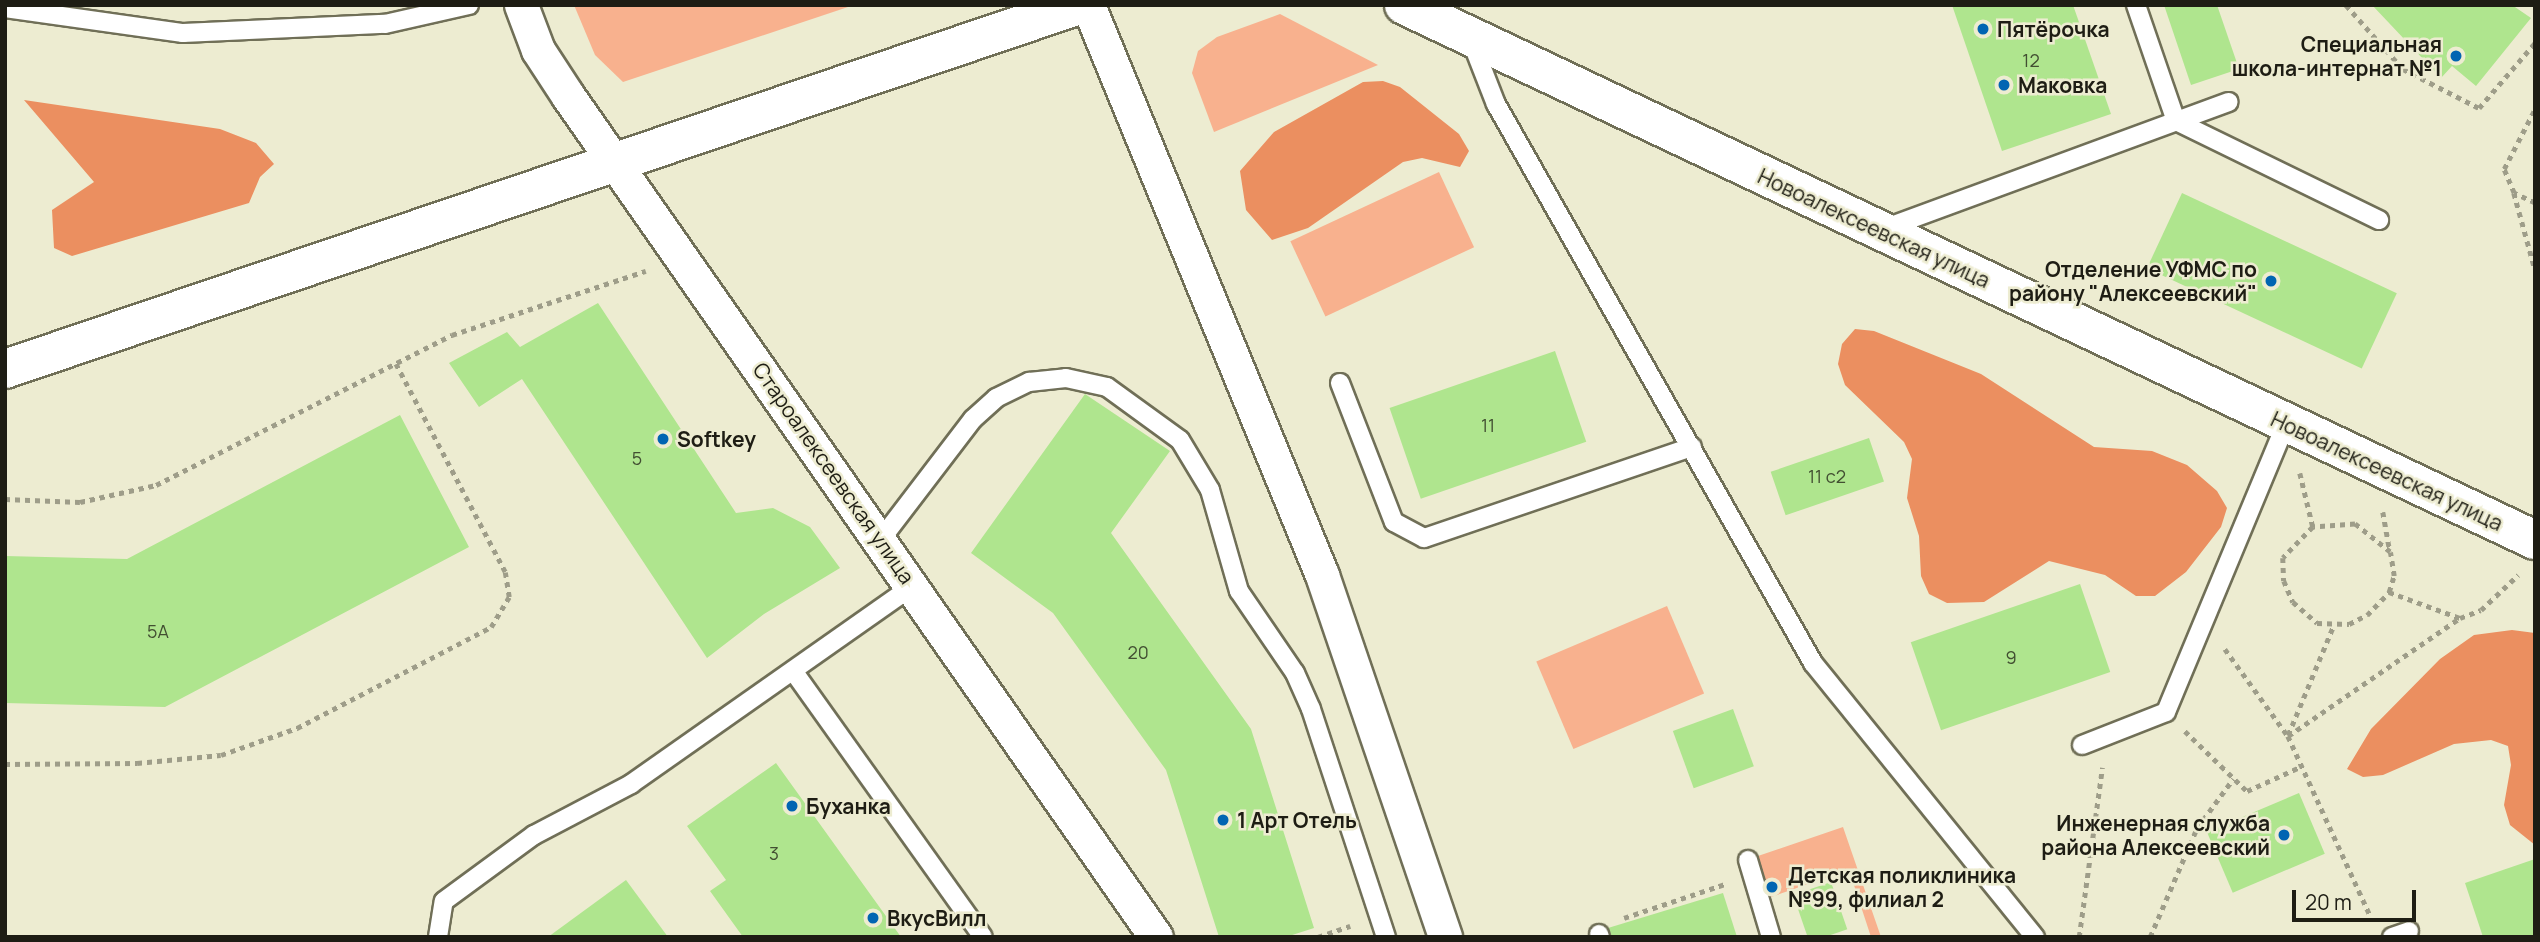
<!DOCTYPE html>
<meta charset="utf-8">
<style>
body{margin:0}
#map{position:relative;width:2540px;height:942px;overflow:hidden;background:#edecd1;font-family:Manrope,sans-serif}
div>[style]{position:absolute}
[style*='--x']{left:calc(var(--x)*1px);top:calc(var(--y)*1px);width:calc(var(--w)*1px);rotate:calc(var(--a)*1deg)}
.green>*{inset:0;background:#f8b18e;transform-origin:0 0}
.forest>*{inset:0;background:#eb8f60}
.building>*{inset:0;background:#afe58e;transform-origin:0 0}
.path>*{height:4.5px;margin-top:-2.25px;transform-origin:0;background:repeating-linear-gradient(90deg,#9e9d89 0 5px,transparent 0 10px)}
.roads{filter:drop-shadow(2px 0 #706f57) drop-shadow(-2px 0 #706f57) drop-shadow(0 2px #706f57) drop-shadow(0 -2px #706f57)}
.lane>*{height:18px;margin:-9px;padding:0 9px;transform-origin:9px;border-radius:9px;background:#fff}
.street>*{height:33px;margin:-16.5px;padding:0 16.5px;transform-origin:16.5px;border-radius:16.5px;background:#fff}
.secondary>*{height:38px;margin:-19px;padding:0 19px;transform-origin:19px;border-radius:19px;background:#fff}
.dots>*{width:19px;height:19px;translate:-50% -50%;box-sizing:border-box;border:4px solid #edecd1;border-radius:50%}
span{translate:-50% -50%;white-space:nowrap;text-align:center;line-height:1.15;-webkit-text-stroke:5px #edecd1;paint-order:stroke}
.number-label{font-size:18px;color:#424f32}
.number-label span{-webkit-text-stroke-width:0}
.poi-label{font-size:21px;color:#1e1d14;font-weight:700}
.left{translate:0 -50%;text-align:left}
.right{translate:-100% -50%;text-align:right}
.street-label{font-size:21px;color:#1e1d14}
.frame{position:absolute;inset:0;border:7px solid #1e1d14;pointer-events:none}
.scale{position:absolute;left:2292px;top:890px;width:124px;height:32px;box-sizing:border-box;border:4px solid #1e1d14;border-top:0;padding-left:9px;font-size:21px;line-height:24px;white-space:nowrap;color:#1e1d14;-webkit-text-stroke:5px #edecd1;paint-order:stroke}
</style>
<div id="map">
<div class="green">
<div style="clip-path:polygon(574px 5px,854px 5px,623px 82px,595px 55px)"></div>
<div style="clip-path:polygon(1280px 14px,1378px 65px,1214px 132px,1192px 73px,1198px 51px,1217px 37px)"></div>
<div style="left:1439px;top:172px;width:83px;height:164px;rotate:65deg"></div>
<div style="left:1667px;top:606px;width:95px;height:142px;rotate:67deg"></div>
<div style="clip-path:polygon(1843px 827px,1881px 937px,1871px 937px,1849px 870px,1771px 897px,1758px 856px)"></div>
</div>
<div class="forest">
<div style="clip-path:polygon(1383px 81px,1400px 87px,1459px 134px,1469px 151px,1460px 167px,1422px 158px,1403px 162px,1308px 228px,1272px 240px,1246px 210px,1240px 171px,1274px 132px,1363px 82px)"></div>
<div style="clip-path:polygon(24px 100px,220px 129px,256px 143px,274px 164px,260px 177px,249px 203px,72px 256px,54px 248px,52px 210px,94px 182px)"></div>
<div style="clip-path:polygon(1855px 329px,1874px 331px,1981px 374px,2094px 447px,2152px 451px,2187px 465px,2217px 491px,2227px 508px,2221px 527px,2186px 572px,2155px 596px,2136px 596px,2105px 575px,2049px 561px,1984px 602px,1947px 603px,1929px 594px,1921px 576px,1919px 536px,1907px 498px,1912px 459px,1904px 442px,1845px 385px,1838px 364px,1842px 344px)"></div>
<div style="clip-path:polygon(2512px 630px,2535px 633px,2535px 845px,2510px 825px,2504px 805px,2511px 765px,2508px 746px,2491px 740px,2454px 744px,2383px 775px,2363px 777px,2347px 769px,2371px 729px,2440px 659px,2474px 635px)"></div>
</div>
<div class="building">
<div style="clip-path:polygon(1952px 5px,2073px 5px,2111px 114px,2002px 151px)"></div>
<div style="clip-path:polygon(2164px 5px,2217px 5px,2239px 69px,2191px 85px)"></div>
<div style="clip-path:polygon(2372px 5px,2512px 5px,2531px 18px,2476px 86px,2452px 66px,2441px 78px)"></div>
<div style="left:2182px;top:193px;width:237px;height:83px;rotate:25deg"></div>
<div style="clip-path:polygon(598px 303px,736px 513px,773px 508px,810px 527px,840px 568px,764px 614px,707px 658px,522px 379px,479px 407px,449px 363px,507px 332px,520px 347px)"></div>
<div style="left:1555px;top:351px;width:96px;height:175px;rotate:71deg"></div>
<div style="clip-path:polygon(1085px 394px,1170px 451px,1111px 533px,1251px 729px,1314px 928px,1286px 937px,1219px 937px,1166px 770px,1053px 613px,971px 553px)"></div>
<div style="clip-path:polygon(400px 415px,469px 547px,165px 707px,5px 703px,5px 556px,127px 559px)"></div>
<div style="left:1869px;top:438px;width:46px;height:104px;rotate:71deg"></div>
<div style="left:2080px;top:584px;width:93px;height:179px;rotate:71deg"></div>
<div style="left:1733px;top:709px;width:61px;height:64px;rotate:70deg"></div>
<div style="clip-path:polygon(776px 763px,901px 937px,743px 937px,710px 891px,726px 880px,687px 826px)"></div>
<div style="left:2299px;top:793px;width:66px;height:100px;rotate:67deg"></div>
<div style="clip-path:polygon(2535px 859px,2535px 937px,2483px 937px,2465px 883px)"></div>
<div style="clip-path:polygon(626px 880px,668px 937px,548px 937px)"></div>
<div style="left:1831px;top:882px;width:50px;height:40px;rotate:71deg"></div>
<div style="clip-path:polygon(1723px 893px,1737px 937px,1611px 937px,1608px 928px)"></div>
</div>
<div class="path">
<div style="--x:2346;--y:5;--w:86;--a:48.3"></div>
<div style="--x:2403;--y:69;--w:85;--a:27.2"></div>
<div style="--x:2479;--y:108;--w:86;--a:-49.3"></div>
<div style="--x:2514;--y:193;--w:26;--a:-113"></div>
<div style="--x:2504;--y:169;--w:68;--a:-62.7"></div>
<div style="--x:2535;--y:203;--w:23;--a:-155"></div>
<div style="--x:2514;--y:193;--w:79;--a:74.6"></div>
<div style="--x:2300;--y:473;--w:56;--a:76.5"></div>
<div style="--x:5;--y:499;--w:75;--a:2.3"></div>
<div style="--x:80;--y:502;--w:78;--a:-12.6"></div>
<div style="--x:156;--y:485;--w:332;--a:-26.9"></div>
<div style="--x:452;--y:335;--w:204;--a:-18.3"></div>
<div style="--x:2383;--y:512;--w:40;--a:80"></div>
<div style="--x:2389;--y:592;--w:17;--a:-73"></div>
<div style="--x:2394;--y:576;--w:24;--a:-99"></div>
<div style="--x:2390;--y:552;--w:45;--a:-141.3"></div>
<div style="--x:2355;--y:524;--w:42;--a:175.9"></div>
<div style="--x:2313;--y:527;--w:43;--a:134.1"></div>
<div style="--x:2283;--y:558;--w:23;--a:88"></div>
<div style="--x:2284;--y:581;--w:23;--a:67"></div>
<div style="--x:2293;--y:602;--w:32;--a:41"></div>
<div style="--x:2317;--y:623;--w:32;--a:2"></div>
<div style="--x:2349;--y:624;--w:20;--a:-27"></div>
<div style="--x:2367;--y:615;--w:32;--a:-46"></div>
<div style="--x:2389;--y:592;--w:76;--a:20.1"></div>
<div style="--x:2225;--y:649;--w:107;--a:54.1"></div>
<div style="--x:2288;--y:736;--w:199;--a:65.4"></div>
<div style="--x:2185;--y:731;--w:86;--a:44.1"></div>
<div style="--x:2247;--y:791;--w:60;--a:-24.4"></div>
<div style="--x:2288;--y:735;--w:117;--a:-67.4"></div>
<div style="--x:2288;--y:736;--w:209;--a:-34.5"></div>
<div style="--x:2460;--y:618;--w:22;--a:-21"></div>
<div style="--x:2481;--y:610;--w:51;--a:-43.4"></div>
<div style="--x:5;--y:764;--w:132;--a:-0.4"></div>
<div style="--x:137;--y:763;--w:84;--a:-5.4"></div>
<div style="--x:221;--y:755;--w:81;--a:-19.6"></div>
<div style="--x:297;--y:728;--w:219;--a:-27.5"></div>
<div style="--x:491;--y:627;--w:35;--a:-59"></div>
<div style="--x:509;--y:597;--w:25;--a:-99"></div>
<div style="--x:505;--y:572;--w:235;--a:-117.7"></div>
<div style="--x:1624;--y:918;--w:107;--a:-18.6"></div>
<div style="--x:1318;--y:937;--w:34;--a:-19"></div>
<div style="--x:2079;--y:937;--w:171;--a:-82.2"></div>
<div style="--x:2150;--y:937;--w:119;--a:-66.7"></div>
<div style="--x:2197;--y:828;--w:61;--a:-53.7"></div>
</div>
<div class="roads">
<div class="lane">
<div style="--x:2136;--y:5;--w:123;--a:71"></div>
<div style="--x:2176;--y:121;--w:226;--a:26"></div>
<div style="--x:5;--y:8;--w:180;--a:8"></div>
<div style="--x:183;--y:33;--w:202;--a:-2.6"></div>
<div style="--x:385;--y:24;--w:86;--a:-12.7"></div>
<div style="--x:1471;--y:40;--w:69;--a:68.7"></div>
<div style="--x:1496;--y:104;--w:643;--a:60.44"></div>
<div style="--x:1813;--y:663;--w:353;--a:51"></div>
<div style="--x:1886;--y:228;--w:365;--a:-20.2"></div>
<div style="--x:1340;--y:383;--w:149;--a:68.8"></div>
<div style="--x:1394;--y:522;--w:34;--a:28"></div>
<div style="--x:1424;--y:538;--w:283;--a:-18.8"></div>
<div style="--x:882;--y:538;--w:150;--a:-52.6"></div>
<div style="--x:973;--y:419;--w:31;--a:-42"></div>
<div style="--x:996;--y:398;--w:37;--a:-26"></div>
<div style="--x:1029;--y:382;--w:37;--a:-6"></div>
<div style="--x:1066;--y:378;--w:42;--a:12.4"></div>
<div style="--x:1107;--y:387;--w:90;--a:36"></div>
<div style="--x:1180;--y:440;--w:58;--a:59"></div>
<div style="--x:1210;--y:490;--w:105;--a:74"></div>
<div style="--x:1239;--y:591;--w:99;--a:55.7"></div>
<div style="--x:1295;--y:673;--w:39;--a:66"></div>
<div style="--x:1311;--y:709;--w:240;--a:71.8"></div>
<div style="--x:794;--y:672;--w:325;--a:54.5"></div>
<div style="--x:2082;--y:745;--w:90;--a:-21.4"></div>
<div style="--x:2166;--y:712;--w:312;--a:-67.4"></div>
<div style="--x:1748;--y:860;--w:80;--a:73.4"></div>
<div style="--x:1599;--y:934;--w:3;--a:72"></div>
<div style="--x:438;--y:937;--w:36;--a:-81"></div>
<div style="--x:444;--y:901;--w:112;--a:-36.3"></div>
<div style="--x:534;--y:835;--w:110;--a:-27.7"></div>
<div style="--x:631;--y:784;--w:346;--a:-35.1"></div>
<div style="--x:2392;--y:937;--w:18;--a:-19"></div>
</div>
<div class="street">
<div style="--x:521;--y:5;--w:48;--a:69.3"></div>
<div style="--x:538;--y:50;--w:55;--a:56.9"></div>
<div style="--x:568;--y:96;--w:1026;--a:55.04"></div>
<div style="--x:1088;--y:5;--w:616;--a:67.68"></div>
<div style="--x:1322;--y:575;--w:382;--a:71.2"></div>
</div>
<div class="secondary">
<div style="--x:1404;--y:5;--w:1251;--a:25.32"></div>
<div style="--x:5;--y:369;--w:1134;--a:-18.72"></div>
</div>
</div>
<div class="dots">
<div style="left:1983px;top:29px;background:#0165b2"></div>
<div style="left:2456px;top:56px;background:#0165b2"></div>
<div style="left:2004px;top:85px;background:#0165b2"></div>
<div style="left:2271px;top:281px;background:#0165b2"></div>
<div style="left:663px;top:439px;background:#0165b2"></div>
<div style="left:792px;top:806px;background:#0165b2"></div>
<div style="left:1223px;top:820px;background:#0165b2"></div>
<div style="left:2284px;top:835px;background:#0165b2"></div>
<div style="left:1772px;top:887px;background:#0165b2"></div>
<div style="left:873px;top:918px;background:#0165b2"></div>
</div>
<div class="number-label">
<span style="left:2031px;top:60px">12</span>
<span style="left:1488px;top:425px">11</span>
<span style="left:637px;top:458px">5</span>
<span style="left:1827px;top:476px">11 с2</span>
<span style="left:158px;top:631px">5А</span>
<span style="left:1138px;top:652px">20</span>
<span style="left:2011px;top:657px">9</span>
<span style="left:774px;top:853px">3</span>
</div>
<div class="poi-label">
<span class="left" style="left:1997px;top:29px">Пятёрочка</span>
<span class="right" style="left:2442px;top:56px">Специальная<br>школа-интернат №1</span>
<span class="left" style="left:2018px;top:85px">Маковка</span>
<span class="right" style="left:2257px;top:281px">Отделение УФМС по<br>району "Алексеевский"</span>
<span class="left" style="left:677px;top:439px">Softkey</span>
<span class="left" style="left:806px;top:806px">Буханка</span>
<span class="left" style="left:1237px;top:820px">1 Арт Отель</span>
<span class="right" style="left:2270px;top:835px">Инженерная служба<br>района Алексеевский</span>
<span class="left" style="left:1788px;top:887px">Детская поликлиника<br>№99, филиал 2</span>
<span class="left" style="left:887px;top:918px">ВкусВилл</span>
</div>
<div class="street-label">
<span style="left:1874px;top:228px;rotate:25deg">Новоалексеевская улица</span>
<span style="left:2387px;top:471px;rotate:25deg">Новоалексеевская улица</span>
<span style="left:834px;top:473px;rotate:55deg">Староалексеевская улица</span>
</div>
<div class="frame"></div>
<div class="scale">20 m</div>
</div>
